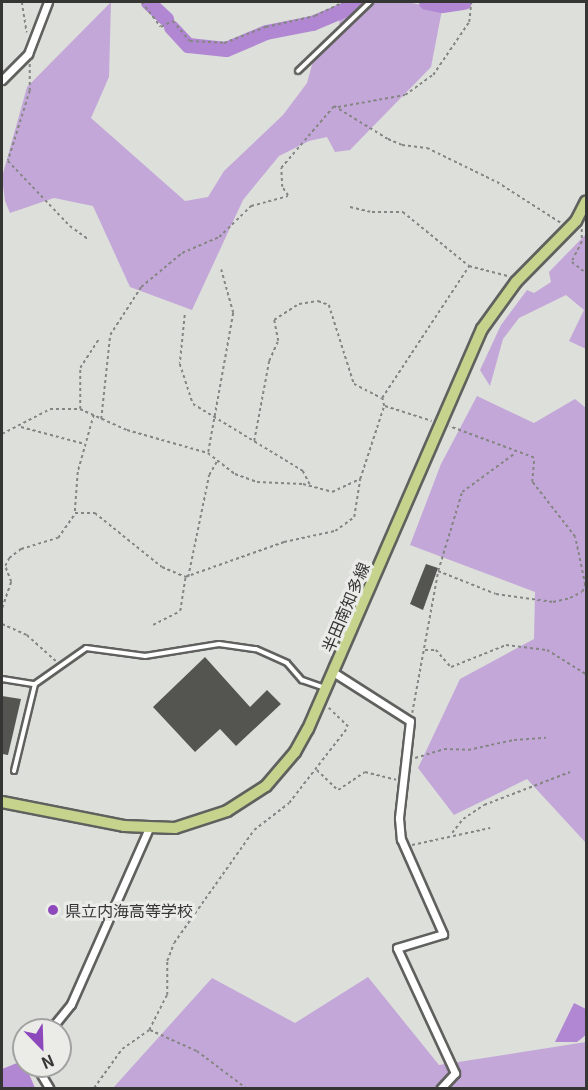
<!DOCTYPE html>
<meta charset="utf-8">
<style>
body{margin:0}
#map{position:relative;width:588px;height:1090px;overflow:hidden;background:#dddfda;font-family:Georgia,"Noto Sans JP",serif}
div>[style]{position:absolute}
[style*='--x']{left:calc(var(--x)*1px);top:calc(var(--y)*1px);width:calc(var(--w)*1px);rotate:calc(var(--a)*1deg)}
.green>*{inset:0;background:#c3a7d9}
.water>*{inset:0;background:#b187d3}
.river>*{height:15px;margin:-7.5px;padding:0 7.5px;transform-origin:7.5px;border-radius:7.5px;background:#b187d3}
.building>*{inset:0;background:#545551}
.path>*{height:1.5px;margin-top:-0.75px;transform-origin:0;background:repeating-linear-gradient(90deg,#858683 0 3px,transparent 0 6px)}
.roads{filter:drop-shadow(2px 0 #60615e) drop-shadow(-2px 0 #60615e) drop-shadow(0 2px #60615e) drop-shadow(0 -2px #60615e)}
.lane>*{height:4px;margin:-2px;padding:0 2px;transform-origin:2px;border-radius:2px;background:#fff}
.street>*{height:7px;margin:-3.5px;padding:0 3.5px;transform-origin:3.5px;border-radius:3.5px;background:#fff}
.primary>*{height:10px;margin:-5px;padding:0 5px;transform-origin:5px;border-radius:5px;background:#c5d38d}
.dots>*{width:16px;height:16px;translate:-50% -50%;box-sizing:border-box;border:3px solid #ebece8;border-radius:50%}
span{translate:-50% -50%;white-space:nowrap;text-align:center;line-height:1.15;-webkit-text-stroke:6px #ebece8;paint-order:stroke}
.street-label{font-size:16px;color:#353534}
.poi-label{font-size:16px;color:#353534}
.left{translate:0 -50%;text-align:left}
.frame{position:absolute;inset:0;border:3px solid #353534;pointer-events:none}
.north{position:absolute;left:12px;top:1018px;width:60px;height:60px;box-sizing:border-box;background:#ebece8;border:2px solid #a2a3a0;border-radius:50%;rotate:157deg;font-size:16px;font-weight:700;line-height:24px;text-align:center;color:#353534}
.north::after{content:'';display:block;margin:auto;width:21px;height:27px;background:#8d48bc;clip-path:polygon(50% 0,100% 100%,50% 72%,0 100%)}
</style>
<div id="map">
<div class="green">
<div style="clip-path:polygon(111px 2px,109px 77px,91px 118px,185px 201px,208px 197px,224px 171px,283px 115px,307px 83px,313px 61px,339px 26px,340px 16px,375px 2px,408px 2px,442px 10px,431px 67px,350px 150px,335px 152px,327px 137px,309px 141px,279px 156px,243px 200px,192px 310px,130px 287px,93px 206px,54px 198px,10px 213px,5px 201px,2px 177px,27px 87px)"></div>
<div style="clip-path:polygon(586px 234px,586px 349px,569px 341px,584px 310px,566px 295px,519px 318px,503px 339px,490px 386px,480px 370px,501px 325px,527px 290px,534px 293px,551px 282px,549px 272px)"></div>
<div style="clip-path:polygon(477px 396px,534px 423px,575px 399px,586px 408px,586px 843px,527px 779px,454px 815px,418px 768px,460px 679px,534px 639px,535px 592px,410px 545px,441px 464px)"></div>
<div style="clip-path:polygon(368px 977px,439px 1065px,586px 1042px,586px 1088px,113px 1088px,212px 978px,295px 1023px)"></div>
</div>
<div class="water">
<div style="clip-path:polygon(574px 1003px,586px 1009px,586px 1035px,577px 1042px,555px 1042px)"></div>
<div style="clip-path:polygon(17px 1063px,27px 1069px,35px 1088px,2px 1088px,2px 1069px)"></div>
</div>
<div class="river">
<div style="--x:148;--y:2;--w:25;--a:43"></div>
<div style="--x:426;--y:2;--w:16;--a:11"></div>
<div style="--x:442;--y:5;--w:22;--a:-8"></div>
<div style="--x:171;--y:27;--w:25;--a:47"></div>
<div style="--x:188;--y:45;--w:38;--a:6"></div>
<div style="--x:226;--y:49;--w:43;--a:-23"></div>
<div style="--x:266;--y:32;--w:47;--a:-11.1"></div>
<div style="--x:312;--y:23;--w:54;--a:-22.8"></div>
</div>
<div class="building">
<div style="clip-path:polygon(426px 564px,438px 568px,423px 610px,410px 604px)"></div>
<div style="clip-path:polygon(205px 657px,250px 707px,267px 690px,281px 704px,236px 746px,220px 729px,195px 752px,153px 707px)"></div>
<div style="clip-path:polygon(2px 696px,21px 699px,8px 755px,2px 754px)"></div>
</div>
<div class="path">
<div style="--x:22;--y:2;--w:31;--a:81"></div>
<div style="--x:142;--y:2;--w:31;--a:53"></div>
<div style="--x:161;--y:27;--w:13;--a:-27"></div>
<div style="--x:173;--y:21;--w:26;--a:50"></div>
<div style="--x:190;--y:41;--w:34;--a:3"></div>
<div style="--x:224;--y:43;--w:45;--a:-20.9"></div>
<div style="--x:266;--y:27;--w:50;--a:-12.7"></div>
<div style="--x:315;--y:16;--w:32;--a:-26"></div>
<div style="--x:30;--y:64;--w:27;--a:90"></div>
<div style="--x:30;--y:91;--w:73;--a:107.4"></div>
<div style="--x:8;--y:161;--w:90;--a:46.4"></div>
<div style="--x:70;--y:226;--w:22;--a:36"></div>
<div style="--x:338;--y:107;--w:68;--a:-10.2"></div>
<div style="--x:405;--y:95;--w:34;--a:-36"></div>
<div style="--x:433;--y:75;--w:64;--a:-55.8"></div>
<div style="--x:469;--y:22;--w:20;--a:-84"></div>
<div style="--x:350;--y:207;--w:23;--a:13"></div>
<div style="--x:372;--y:212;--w:31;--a:0"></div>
<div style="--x:403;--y:212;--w:85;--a:39.3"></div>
<div style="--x:469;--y:266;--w:40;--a:14.4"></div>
<div style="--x:582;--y:229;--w:13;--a:90"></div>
<div style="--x:582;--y:242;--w:22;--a:117"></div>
<div style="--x:572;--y:262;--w:18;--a:38"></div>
<div style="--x:185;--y:315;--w:49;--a:95.8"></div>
<div style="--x:180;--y:364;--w:42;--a:72"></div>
<div style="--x:193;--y:404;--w:129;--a:31.3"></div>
<div style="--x:303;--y:471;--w:16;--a:63"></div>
<div style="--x:385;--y:406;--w:49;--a:17.7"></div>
<div style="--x:80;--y:409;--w:41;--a:-90"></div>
<div style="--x:80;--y:368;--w:35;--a:-57"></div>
<div style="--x:94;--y:415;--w:59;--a:105.7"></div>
<div style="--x:78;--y:472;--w:41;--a:94.2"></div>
<div style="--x:75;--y:513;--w:20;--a:0"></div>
<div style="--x:95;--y:513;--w:86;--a:38.9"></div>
<div style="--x:162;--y:567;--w:25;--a:23"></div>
<div style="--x:185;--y:577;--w:105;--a:-19.5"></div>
<div style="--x:284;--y:542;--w:52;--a:-12.2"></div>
<div style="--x:335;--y:531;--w:24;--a:-36"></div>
<div style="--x:354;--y:517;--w:38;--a:-81"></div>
<div style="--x:360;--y:479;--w:77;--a:-71.8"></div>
<div style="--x:384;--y:406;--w:8;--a:-104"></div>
<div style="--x:382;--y:398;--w:158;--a:-56.6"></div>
<div style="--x:101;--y:419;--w:84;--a:-83.9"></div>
<div style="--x:110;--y:335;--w:57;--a:-57.1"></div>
<div style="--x:141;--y:287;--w:53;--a:-39.7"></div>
<div style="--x:182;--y:253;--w:40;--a:-23.4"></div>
<div style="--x:219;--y:237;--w:45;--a:-44.1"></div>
<div style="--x:251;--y:206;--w:38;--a:-15"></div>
<div style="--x:288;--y:196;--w:11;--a:-124"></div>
<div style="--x:282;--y:187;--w:19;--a:-93"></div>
<div style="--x:281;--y:168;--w:82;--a:-49.5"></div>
<div style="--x:334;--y:106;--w:63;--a:31.4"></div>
<div style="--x:388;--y:139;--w:15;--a:23"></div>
<div style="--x:402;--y:145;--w:25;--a:7"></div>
<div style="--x:427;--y:148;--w:78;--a:25.9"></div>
<div style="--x:497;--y:182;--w:76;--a:32.6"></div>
<div style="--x:21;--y:427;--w:66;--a:14.9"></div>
<div style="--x:2;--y:434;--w:54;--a:-27.5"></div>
<div style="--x:50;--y:409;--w:30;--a:0"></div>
<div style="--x:80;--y:409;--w:51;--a:24.1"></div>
<div style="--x:127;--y:430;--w:84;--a:15.9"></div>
<div style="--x:208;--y:453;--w:34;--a:38"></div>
<div style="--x:235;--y:474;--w:23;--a:20"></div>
<div style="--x:257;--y:482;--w:46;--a:2.5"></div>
<div style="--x:303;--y:484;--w:30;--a:15"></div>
<div style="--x:332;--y:492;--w:31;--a:-25"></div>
<div style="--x:254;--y:441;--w:81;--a:-79.4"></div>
<div style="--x:269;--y:361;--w:22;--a:-66"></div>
<div style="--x:278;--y:341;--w:21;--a:-101"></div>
<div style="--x:274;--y:320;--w:30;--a:-33"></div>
<div style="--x:299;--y:304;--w:19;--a:-9"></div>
<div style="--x:318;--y:301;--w:12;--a:20"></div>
<div style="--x:329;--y:305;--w:83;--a:72.4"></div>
<div style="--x:354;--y:384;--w:31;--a:27"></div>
<div style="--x:208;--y:452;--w:141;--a:-79.8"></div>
<div style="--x:233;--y:313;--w:45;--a:-105.6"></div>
<div style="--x:438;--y:571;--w:62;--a:21.6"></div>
<div style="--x:496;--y:594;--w:58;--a:8"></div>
<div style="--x:553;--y:602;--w:17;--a:-13"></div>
<div style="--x:570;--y:598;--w:13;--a:-27"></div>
<div style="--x:582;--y:592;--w:8;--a:-67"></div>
<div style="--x:585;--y:585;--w:49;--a:-101.8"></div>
<div style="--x:575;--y:537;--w:70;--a:-128"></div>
<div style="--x:532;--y:482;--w:24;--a:-85"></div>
<div style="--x:534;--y:458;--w:90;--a:-159.7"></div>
<div style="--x:188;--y:577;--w:104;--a:-78.4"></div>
<div style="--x:209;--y:475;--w:16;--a:-60"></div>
<div style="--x:2;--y:608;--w:28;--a:-71"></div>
<div style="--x:11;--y:582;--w:17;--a:-111"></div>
<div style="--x:5;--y:566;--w:9;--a:-63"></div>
<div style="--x:9;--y:558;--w:15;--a:-37"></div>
<div style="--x:21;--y:549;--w:39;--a:-17"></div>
<div style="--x:58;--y:538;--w:29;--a:-55"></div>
<div style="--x:2;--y:624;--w:27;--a:24"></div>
<div style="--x:27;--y:635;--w:40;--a:42"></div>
<div style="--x:153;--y:625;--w:30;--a:-27"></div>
<div style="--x:180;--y:611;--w:33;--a:-81"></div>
<div style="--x:425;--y:650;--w:11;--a:0"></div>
<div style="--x:436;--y:650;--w:23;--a:49"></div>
<div style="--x:451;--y:667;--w:59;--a:-21.8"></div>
<div style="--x:506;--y:645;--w:41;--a:7"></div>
<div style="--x:547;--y:650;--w:46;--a:31.6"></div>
<div style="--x:412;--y:713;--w:144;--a:-79.6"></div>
<div style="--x:438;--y:571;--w:83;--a:-73.1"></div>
<div style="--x:462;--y:492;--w:64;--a:-36.2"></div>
<div style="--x:415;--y:758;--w:30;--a:-17"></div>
<div style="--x:444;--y:749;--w:24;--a:2"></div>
<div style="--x:468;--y:750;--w:47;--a:-12.3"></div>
<div style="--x:514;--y:740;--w:32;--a:-4"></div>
<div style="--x:317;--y:770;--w:29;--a:44"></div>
<div style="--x:338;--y:790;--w:32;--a:-34"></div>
<div style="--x:365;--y:772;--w:32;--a:14"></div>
<div style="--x:452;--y:833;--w:18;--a:-52"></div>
<div style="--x:463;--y:819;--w:25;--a:-34"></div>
<div style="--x:484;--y:805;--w:92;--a:-21"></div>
<div style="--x:412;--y:845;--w:80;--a:-12.3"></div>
<div style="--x:150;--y:1030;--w:51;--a:24.1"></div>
<div style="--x:197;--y:1051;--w:61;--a:37.1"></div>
<div style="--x:94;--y:1088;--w:48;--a:-54.3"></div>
<div style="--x:122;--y:1049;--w:33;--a:-35"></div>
<div style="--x:149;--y:1030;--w:39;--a:-63"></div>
<div style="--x:167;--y:995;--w:34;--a:-90"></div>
<div style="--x:167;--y:961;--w:19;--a:-69"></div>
<div style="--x:174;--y:943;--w:138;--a:-54.7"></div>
<div style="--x:254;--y:830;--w:44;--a:-37.6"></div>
<div style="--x:289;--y:803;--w:96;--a:-52.2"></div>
<div style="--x:348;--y:727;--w:28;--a:-136"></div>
</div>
<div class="roads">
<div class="lane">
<div style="--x:298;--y:71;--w:100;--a:-43.8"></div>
<div style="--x:2;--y:679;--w:33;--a:9"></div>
<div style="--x:14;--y:771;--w:89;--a:-76.4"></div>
<div style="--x:35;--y:684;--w:62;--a:-35.2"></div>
<div style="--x:86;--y:648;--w:60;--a:7.7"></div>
<div style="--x:145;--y:656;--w:75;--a:-9.2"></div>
<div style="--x:219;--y:644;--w:37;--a:8"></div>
<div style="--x:256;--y:649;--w:34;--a:24"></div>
<div style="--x:287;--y:663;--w:23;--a:49"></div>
<div style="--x:302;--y:680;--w:24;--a:19"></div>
</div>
<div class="street">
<div style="--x:2;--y:80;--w:37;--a:-45"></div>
<div style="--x:28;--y:54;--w:56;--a:-69"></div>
<div style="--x:333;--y:672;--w:91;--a:32.5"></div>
<div style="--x:410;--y:721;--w:98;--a:96.5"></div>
<div style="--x:399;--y:818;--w:21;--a:85"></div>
<div style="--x:401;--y:839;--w:104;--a:66.1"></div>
<div style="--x:443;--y:934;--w:48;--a:163.1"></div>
<div style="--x:397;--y:948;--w:138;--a:65.1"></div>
<div style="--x:455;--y:1073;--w:21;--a:133"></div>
<div style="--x:50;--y:1030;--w:33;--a:-51"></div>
<div style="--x:71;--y:1004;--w:193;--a:-66.1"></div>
<div style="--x:36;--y:1066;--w:26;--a:59"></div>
</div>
<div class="primary">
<div style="--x:2;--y:802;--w:124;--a:11.1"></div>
<div style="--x:124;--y:826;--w:51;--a:2.2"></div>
<div style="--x:175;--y:828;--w:55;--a:-18.1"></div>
<div style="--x:227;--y:811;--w:46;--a:-32.7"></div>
<div style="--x:266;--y:786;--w:45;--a:-49.5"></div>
<div style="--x:295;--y:752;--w:26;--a:-61"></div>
<div style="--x:308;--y:729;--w:436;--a:-66.5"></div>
<div style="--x:482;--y:329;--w:58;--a:-54.1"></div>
<div style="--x:516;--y:282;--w:86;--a:-45.5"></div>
<div style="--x:576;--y:221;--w:22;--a:-63"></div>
</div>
</div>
<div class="dots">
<div style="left:53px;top:910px;background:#8d48bc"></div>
</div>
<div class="street-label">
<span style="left:345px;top:607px;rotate:-67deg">半田南知多線</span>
</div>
<div class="poi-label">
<span class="left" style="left:65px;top:910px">県立内海高等学校</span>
</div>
<div class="frame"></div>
<div class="north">N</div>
</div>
